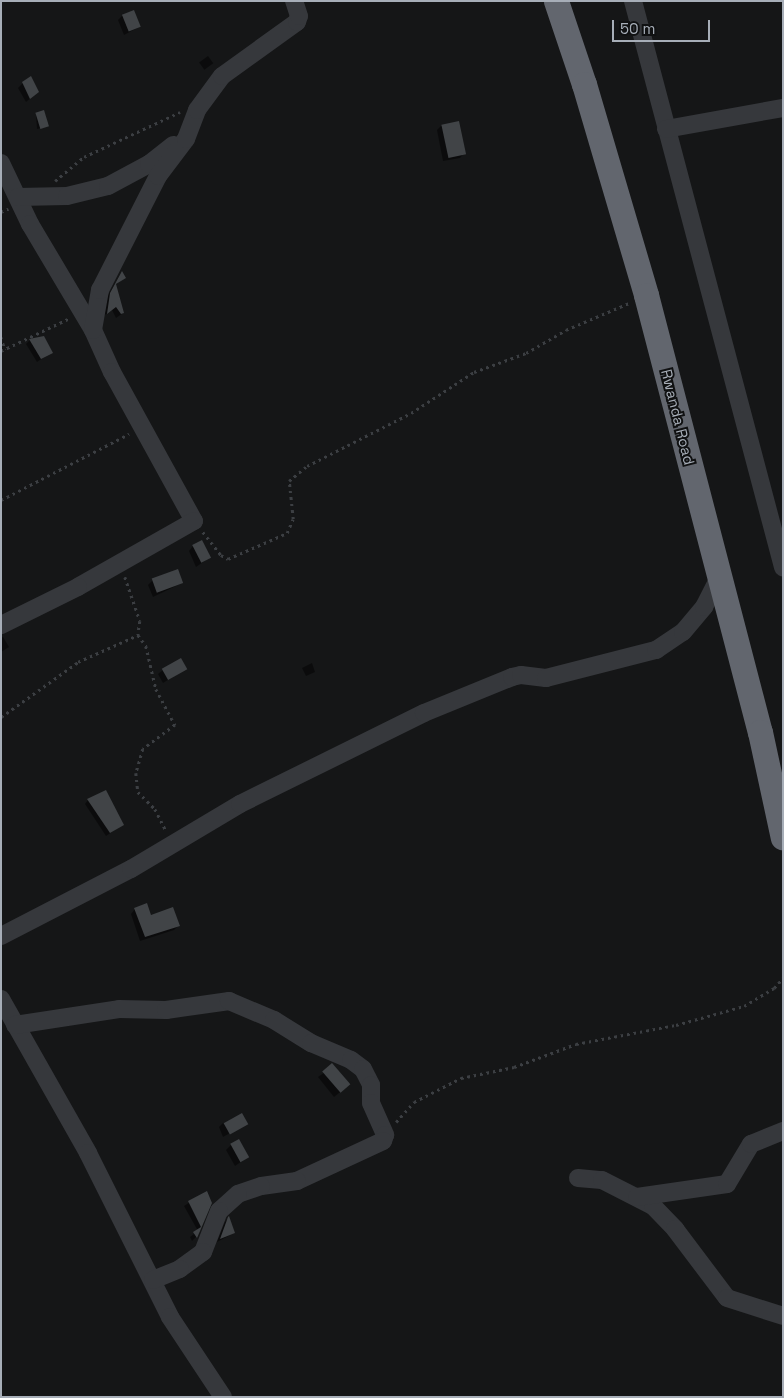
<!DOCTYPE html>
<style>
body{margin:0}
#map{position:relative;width:784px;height:1398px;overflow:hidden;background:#151617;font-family:"Space Grotesk",sans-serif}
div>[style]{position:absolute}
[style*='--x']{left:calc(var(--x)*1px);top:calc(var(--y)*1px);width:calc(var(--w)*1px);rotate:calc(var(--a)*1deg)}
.shadow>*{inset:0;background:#0007;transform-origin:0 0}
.building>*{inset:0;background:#414447;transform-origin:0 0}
.path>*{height:2.5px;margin-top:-1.25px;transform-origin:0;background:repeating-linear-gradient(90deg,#3c3f43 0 2.5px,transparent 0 6.5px)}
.minor>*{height:18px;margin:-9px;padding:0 9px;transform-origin:9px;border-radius:9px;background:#36383c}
.highway>*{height:25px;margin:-12.5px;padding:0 12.5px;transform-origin:12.5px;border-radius:12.5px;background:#62666e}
span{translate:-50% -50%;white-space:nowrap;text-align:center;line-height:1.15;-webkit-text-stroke:4px #101112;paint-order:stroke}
.street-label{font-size:15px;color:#a7aeb8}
.frame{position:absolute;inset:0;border:2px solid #a7aeb8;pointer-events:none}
.scale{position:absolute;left:612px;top:20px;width:98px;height:22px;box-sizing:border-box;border:2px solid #a7aeb8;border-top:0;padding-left:6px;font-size:15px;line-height:18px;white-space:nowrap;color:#a7aeb8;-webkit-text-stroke:4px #101112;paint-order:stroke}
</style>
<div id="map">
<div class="shadow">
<div style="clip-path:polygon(123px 15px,139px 27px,124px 35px,118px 20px)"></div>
<div style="left:208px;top:56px;width:9px;height:11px;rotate:54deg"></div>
<div style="clip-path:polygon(23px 83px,33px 96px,26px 102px,18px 88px)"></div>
<div style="clip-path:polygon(36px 114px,47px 125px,45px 127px,37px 129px)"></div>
<div style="clip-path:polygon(458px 122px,464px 153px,460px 158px,443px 161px,437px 130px,441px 126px)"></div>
<div style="clip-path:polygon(121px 273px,124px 278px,115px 285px,123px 313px,116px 318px,112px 310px,103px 316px,106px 299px)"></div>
<div style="clip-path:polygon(30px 340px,51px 352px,37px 362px,26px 344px)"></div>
<div style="clip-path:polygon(193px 546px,209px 558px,196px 567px,189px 551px)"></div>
<div style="clip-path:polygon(153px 580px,182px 583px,153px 597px,148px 585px)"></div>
<div style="clip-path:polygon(3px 637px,9px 647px,1px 652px,1px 638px)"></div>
<div style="clip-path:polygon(312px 663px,315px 672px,306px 676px,302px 668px)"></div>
<div style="clip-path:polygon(185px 669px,163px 683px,158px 674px,163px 670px)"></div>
<div style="clip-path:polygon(88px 800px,122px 825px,106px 836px,85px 804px)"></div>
<div style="clip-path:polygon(135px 909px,179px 925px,174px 930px,140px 941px,131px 914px)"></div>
<div style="clip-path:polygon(334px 1066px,344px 1089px,334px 1097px,318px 1077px)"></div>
<div style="clip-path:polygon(223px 1123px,246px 1124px,223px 1137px,219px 1127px)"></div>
<div style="clip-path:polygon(231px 1145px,248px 1157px,235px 1166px,226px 1150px)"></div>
<div style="clip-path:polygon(206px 1192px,211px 1203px,196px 1237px,192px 1241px,190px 1237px,198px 1231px,184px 1206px)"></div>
<div style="clip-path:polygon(228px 1219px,234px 1233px,217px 1242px,225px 1222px)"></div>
</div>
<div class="building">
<div style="left:134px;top:10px;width:18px;height:13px;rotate:68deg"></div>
<div style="clip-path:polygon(31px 76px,39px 92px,30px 99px,22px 82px)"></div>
<div style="left:44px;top:110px;width:17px;height:9px;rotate:73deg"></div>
<div style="left:459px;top:121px;width:34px;height:18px;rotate:78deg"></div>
<div style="clip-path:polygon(122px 271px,126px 278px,116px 284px,124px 313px,121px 314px,116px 307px,107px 314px,110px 293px)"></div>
<div style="clip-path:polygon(44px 336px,53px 353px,41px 359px,29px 339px)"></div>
<div style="left:202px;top:540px;width:20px;height:11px;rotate:63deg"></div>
<div style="left:178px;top:569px;width:15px;height:28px;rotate:70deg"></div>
<div style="left:181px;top:658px;width:13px;height:22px;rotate:61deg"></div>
<div style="clip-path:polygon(106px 790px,124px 825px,110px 833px,87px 799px)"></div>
<div style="clip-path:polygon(147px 903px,151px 915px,173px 907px,180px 926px,145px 937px,134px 908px)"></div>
<div style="left:332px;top:1063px;width:28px;height:13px;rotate:49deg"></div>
<div style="left:242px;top:1113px;width:13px;height:21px;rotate:61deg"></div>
<div style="left:239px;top:1139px;width:21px;height:10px;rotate:61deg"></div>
<div style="clip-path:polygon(207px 1191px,212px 1203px,197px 1238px,193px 1232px,201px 1227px,188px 1201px)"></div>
<div style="clip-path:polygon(229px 1216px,235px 1233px,220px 1239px,228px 1217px)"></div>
</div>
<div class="path">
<div style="--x:55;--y:181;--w:38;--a:-40"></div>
<div style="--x:84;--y:157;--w:106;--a:-25.1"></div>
<div style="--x:1;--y:212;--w:8;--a:-23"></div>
<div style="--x:1;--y:337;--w:13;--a:72"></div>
<div style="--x:1;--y:351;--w:76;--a:-25.6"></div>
<div style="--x:1;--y:500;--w:144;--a:-27.3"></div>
<div style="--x:203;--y:532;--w:29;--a:52"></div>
<div style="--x:221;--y:555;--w:8;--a:30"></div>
<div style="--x:228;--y:559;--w:64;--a:-23.8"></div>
<div style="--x:287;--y:533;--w:15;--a:-67"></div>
<div style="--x:293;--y:519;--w:38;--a:-96"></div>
<div style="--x:289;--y:481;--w:23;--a:-40"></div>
<div style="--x:307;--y:466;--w:117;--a:-27"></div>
<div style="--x:411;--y:413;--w:75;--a:-33.1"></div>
<div style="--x:474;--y:372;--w:55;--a:-20.1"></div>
<div style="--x:526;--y:353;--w:46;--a:-29.9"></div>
<div style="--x:566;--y:330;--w:69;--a:-23.2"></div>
<div style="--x:125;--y:577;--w:46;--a:71.2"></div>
<div style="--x:140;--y:621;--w:14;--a:98"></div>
<div style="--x:138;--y:635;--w:14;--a:54"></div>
<div style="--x:146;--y:646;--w:44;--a:76.9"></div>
<div style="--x:156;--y:689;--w:41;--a:62.2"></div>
<div style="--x:175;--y:725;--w:40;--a:143"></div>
<div style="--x:143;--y:749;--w:25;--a:106"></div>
<div style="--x:136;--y:773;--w:19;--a:84"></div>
<div style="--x:138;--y:792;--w:24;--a:45"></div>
<div style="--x:155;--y:809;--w:25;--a:63"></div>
<div style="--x:1;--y:717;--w:95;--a:-35.5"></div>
<div style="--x:78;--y:662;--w:66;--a:-24.2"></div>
<div style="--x:396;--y:1122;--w:27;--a:-48"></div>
<div style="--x:414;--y:1102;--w:53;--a:-27.1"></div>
<div style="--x:461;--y:1078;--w:54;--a:-11.7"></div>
<div style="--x:514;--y:1067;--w:66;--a:-20.4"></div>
<div style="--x:576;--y:1044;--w:102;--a:-10.8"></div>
<div style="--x:676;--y:1025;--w:71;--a:-15.6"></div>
<div style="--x:744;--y:1006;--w:35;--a:-31"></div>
<div style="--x:774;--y:988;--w:13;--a:-48"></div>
</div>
<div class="minor">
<div style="--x:633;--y:1;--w:586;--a:75.16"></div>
<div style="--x:666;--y:129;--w:119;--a:-10.2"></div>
<div style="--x:1;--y:163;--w:68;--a:64.6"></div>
<div style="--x:30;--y:224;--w:123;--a:59.3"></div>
<div style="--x:93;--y:330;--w:46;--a:65.7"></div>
<div style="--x:112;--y:372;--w:170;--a:61.2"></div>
<div style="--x:194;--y:521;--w:133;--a:150.4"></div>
<div style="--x:78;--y:587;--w:86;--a:153.7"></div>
<div style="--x:18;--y:197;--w:49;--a:-1.2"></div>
<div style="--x:67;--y:196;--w:42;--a:-13.7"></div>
<div style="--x:108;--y:186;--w:47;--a:-28.2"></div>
<div style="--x:149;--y:164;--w:31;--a:-38"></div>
<div style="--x:93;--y:330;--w:41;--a:-80.1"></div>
<div style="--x:100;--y:290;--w:128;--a:-63"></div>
<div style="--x:158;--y:176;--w:46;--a:-52.9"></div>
<div style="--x:186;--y:139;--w:31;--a:-69"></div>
<div style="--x:197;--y:110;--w:42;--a:-53.7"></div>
<div style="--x:222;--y:76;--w:92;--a:-35.8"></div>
<div style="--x:297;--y:22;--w:6;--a:-72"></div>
<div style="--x:299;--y:16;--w:16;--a:-108"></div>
<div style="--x:1;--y:936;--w:146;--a:-27.3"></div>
<div style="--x:131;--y:869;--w:127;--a:-30.8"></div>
<div style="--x:240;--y:804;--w:205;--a:-26.3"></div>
<div style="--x:424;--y:713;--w:95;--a:-22.2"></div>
<div style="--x:512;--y:677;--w:9;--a:-13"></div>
<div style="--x:521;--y:675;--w:25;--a:7"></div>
<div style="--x:546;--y:678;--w:114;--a:-14.3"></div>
<div style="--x:656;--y:650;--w:32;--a:-34"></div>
<div style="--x:683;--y:632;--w:33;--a:-50"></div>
<div style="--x:704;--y:607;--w:31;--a:-63"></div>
<div style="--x:1;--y:999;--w:177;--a:60.5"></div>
<div style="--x:88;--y:1153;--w:183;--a:63.4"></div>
<div style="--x:170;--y:1317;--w:96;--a:56.5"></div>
<div style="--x:15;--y:1025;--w:105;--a:-8.7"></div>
<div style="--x:119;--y:1009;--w:47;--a:1.2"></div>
<div style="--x:166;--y:1010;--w:64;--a:-8.1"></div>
<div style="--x:229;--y:1001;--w:49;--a:22.9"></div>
<div style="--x:274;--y:1020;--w:44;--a:31.9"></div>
<div style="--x:311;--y:1043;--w:43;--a:23"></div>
<div style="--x:351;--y:1060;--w:15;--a:37"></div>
<div style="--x:363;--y:1069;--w:18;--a:63"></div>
<div style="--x:371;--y:1085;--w:18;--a:90"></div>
<div style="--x:371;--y:1103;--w:35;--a:66"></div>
<div style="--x:385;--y:1135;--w:6;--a:108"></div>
<div style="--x:383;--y:1141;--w:95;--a:155.1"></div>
<div style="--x:297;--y:1181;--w:36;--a:172"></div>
<div style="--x:261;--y:1186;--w:24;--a:161"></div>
<div style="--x:238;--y:1194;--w:25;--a:138"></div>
<div style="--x:219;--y:1211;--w:44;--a:111.3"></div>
<div style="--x:203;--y:1252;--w:29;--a:144"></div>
<div style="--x:180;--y:1269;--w:29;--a:158"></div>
<div style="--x:578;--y:1178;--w:24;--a:5"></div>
<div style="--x:602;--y:1180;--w:57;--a:27"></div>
<div style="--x:653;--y:1206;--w:32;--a:46"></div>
<div style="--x:675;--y:1229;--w:86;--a:53"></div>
<div style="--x:727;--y:1298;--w:59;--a:17.8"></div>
<div style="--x:637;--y:1197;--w:91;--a:-8.2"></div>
<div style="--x:727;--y:1184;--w:47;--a:-59"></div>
<div style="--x:751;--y:1144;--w:35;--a:-22"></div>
</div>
<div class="highway">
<div style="--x:556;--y:1;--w:88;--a:71.4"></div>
<div style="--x:584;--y:84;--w:220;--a:73.6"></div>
<div style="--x:646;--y:295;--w:452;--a:75.4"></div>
<div style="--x:760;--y:732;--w:108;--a:77.8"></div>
</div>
<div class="street-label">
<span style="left:678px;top:417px;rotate:76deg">Rwanda Road</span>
</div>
<div class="frame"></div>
<div class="scale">50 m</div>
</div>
